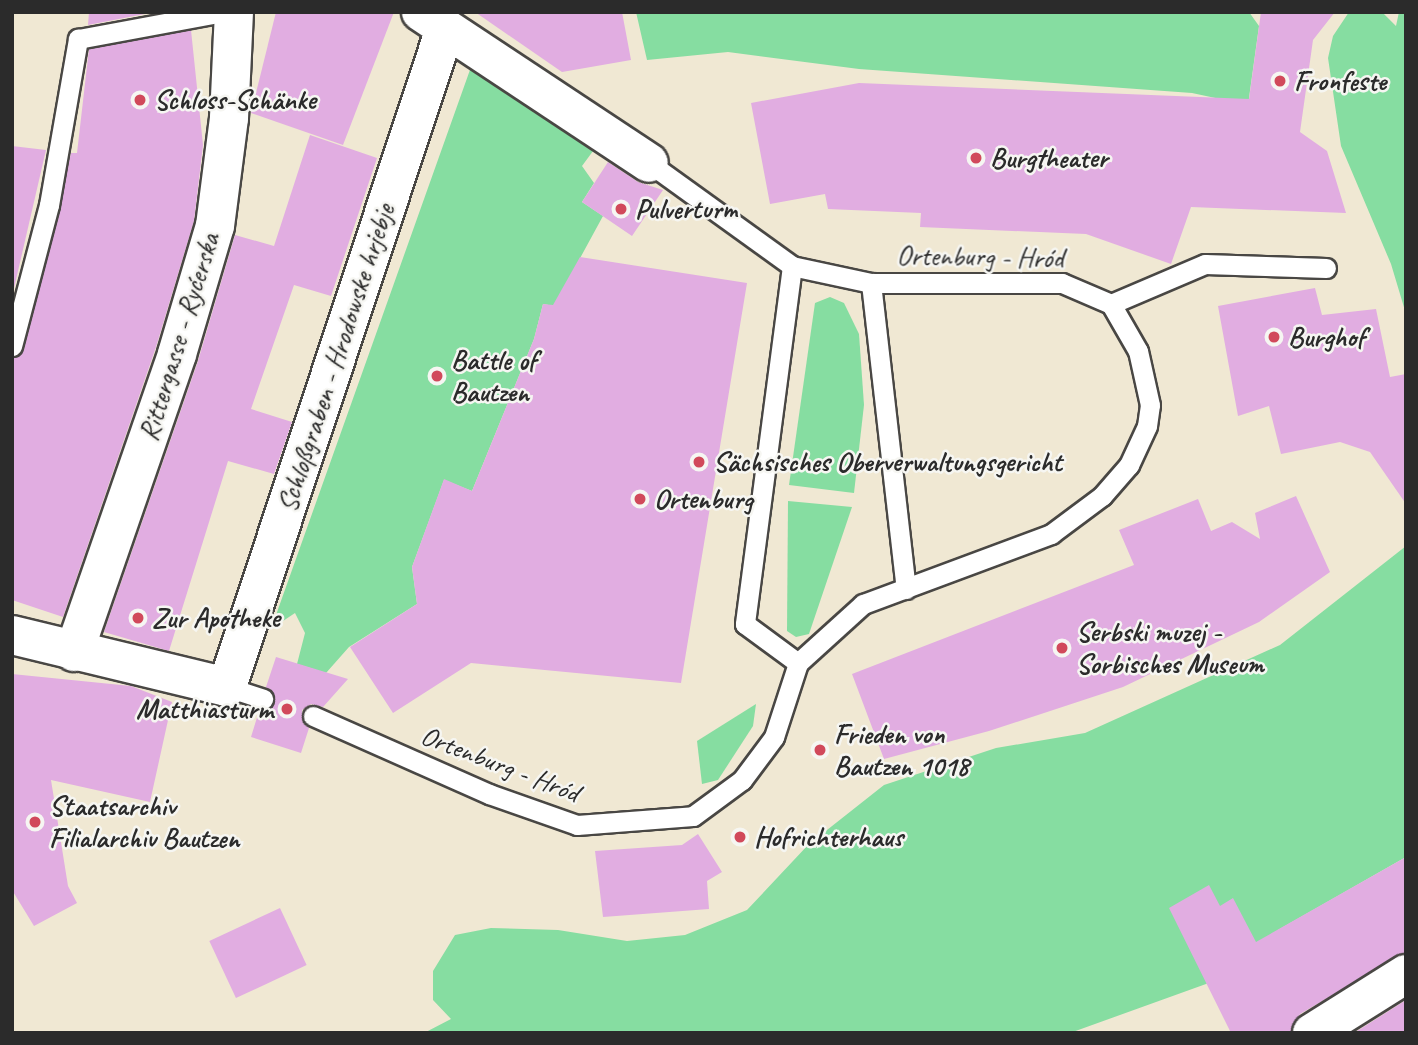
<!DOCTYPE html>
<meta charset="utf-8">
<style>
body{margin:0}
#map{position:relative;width:1418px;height:1045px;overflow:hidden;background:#f0e8d3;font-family:Caveat,sans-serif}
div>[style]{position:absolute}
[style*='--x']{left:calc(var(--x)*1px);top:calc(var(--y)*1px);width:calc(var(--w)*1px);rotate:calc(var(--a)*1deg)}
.green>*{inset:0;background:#86dda1}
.building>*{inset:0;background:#e1ade1;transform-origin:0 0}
.roads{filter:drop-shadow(2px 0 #494744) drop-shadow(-2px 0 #494744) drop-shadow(0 2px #494744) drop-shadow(0 -2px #494744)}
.lane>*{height:19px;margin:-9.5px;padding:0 9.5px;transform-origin:9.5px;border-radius:9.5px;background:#fff}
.street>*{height:38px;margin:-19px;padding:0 19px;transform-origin:19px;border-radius:19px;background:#fff}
.dots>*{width:19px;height:19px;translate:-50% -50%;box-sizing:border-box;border:4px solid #f6f6f2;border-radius:50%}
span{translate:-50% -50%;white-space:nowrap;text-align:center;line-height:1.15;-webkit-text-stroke:5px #f6f6f2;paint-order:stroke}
.poi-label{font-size:28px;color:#2b2b2b;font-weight:700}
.left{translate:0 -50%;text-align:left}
.right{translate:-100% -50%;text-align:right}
.street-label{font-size:28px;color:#2b2b2b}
.frame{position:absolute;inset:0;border:14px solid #2b2b2b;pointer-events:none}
</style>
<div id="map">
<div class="green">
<div style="clip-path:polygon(636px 12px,1249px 12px,1259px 26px,1248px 105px,1192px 93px,859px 69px,728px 52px,647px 60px)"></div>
<div style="clip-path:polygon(1349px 12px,1382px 12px,1396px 26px,1399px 12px,1406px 12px,1406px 314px,1391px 264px,1341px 146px,1328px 58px,1333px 36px)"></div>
<div style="clip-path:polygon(471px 67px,596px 147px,582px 166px,594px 183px,582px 202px,603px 216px,554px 306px,543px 304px,534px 339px,472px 491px,444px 480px,412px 567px,417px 604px,349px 647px,326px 673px,297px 664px,305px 633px,295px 613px,271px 629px)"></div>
<div style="clip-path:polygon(830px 297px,844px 303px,859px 334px,864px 405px,854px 493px,789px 485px,815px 303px)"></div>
<div style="clip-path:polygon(788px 501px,852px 507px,809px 634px,796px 637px,787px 631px)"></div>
<div style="clip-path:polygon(1406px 546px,1406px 857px,1278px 930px,1272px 951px,1206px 984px,1070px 1033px,424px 1033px,451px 1019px,433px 1000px,433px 971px,455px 935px,491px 928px,558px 930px,627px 941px,685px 935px,747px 910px,808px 845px,884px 785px,996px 748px,1085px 733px,1280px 645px)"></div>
<div style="clip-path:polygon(756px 704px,753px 726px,718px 780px,702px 784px,697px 741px)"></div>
</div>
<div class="building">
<div style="clip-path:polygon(89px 12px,155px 12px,88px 25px)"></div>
<div style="clip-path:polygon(276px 12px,394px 12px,343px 145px,251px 113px)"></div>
<div style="clip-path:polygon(475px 12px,622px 12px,631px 60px,562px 72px)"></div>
<div style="clip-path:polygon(1261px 12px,1335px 12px,1313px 40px,1300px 132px,1327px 151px,1346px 213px,1191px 207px,1171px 264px,1086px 234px,920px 227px,921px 213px,828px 209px,825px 194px,770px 204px,751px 103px,859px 83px,1249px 99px)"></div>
<div style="clip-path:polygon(191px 30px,203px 145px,194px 221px,156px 347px,63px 617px,12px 600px,12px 358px,24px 349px,71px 153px,77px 153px,89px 49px)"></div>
<div style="clip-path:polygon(310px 135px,377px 158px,331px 296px,294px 285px,251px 409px,292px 422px,274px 474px,228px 461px,169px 651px,104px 632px,198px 361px,235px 235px,274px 246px)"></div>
<div style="clip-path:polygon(12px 146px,46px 150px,12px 297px)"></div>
<div style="clip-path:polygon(608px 162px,638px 182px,663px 190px,632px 236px,582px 202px)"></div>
<div style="clip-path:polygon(580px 257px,747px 283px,681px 683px,471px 663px,393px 713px,350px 647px,417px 604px,412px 567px,444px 479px,472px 491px,534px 339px,543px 304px,553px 305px)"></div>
<div style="clip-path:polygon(1315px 288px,1322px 315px,1376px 309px,1390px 377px,1406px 374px,1406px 504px,1370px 452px,1340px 442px,1281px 454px,1269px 406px,1238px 416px,1218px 306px)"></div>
<div style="clip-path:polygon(1296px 496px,1330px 572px,1259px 622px,1123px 687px,989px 731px,884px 759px,852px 674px,1134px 565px,1119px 530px,1198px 499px,1211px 531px,1232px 522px,1260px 539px,1255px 513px)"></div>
<div style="clip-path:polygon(276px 657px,348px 679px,323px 707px,311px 704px,302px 710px,303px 723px,309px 728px,301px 753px,251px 737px,259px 711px,271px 709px,275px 702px,266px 687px)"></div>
<div style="clip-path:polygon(12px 674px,131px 686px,172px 702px,150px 802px,51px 780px,68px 886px,77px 903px,34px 926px,12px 890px)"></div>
<div style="clip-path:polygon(698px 834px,722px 872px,707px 881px,709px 909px,603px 917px,595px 851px,682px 845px)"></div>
<div style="clip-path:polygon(1406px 857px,1406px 952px,1300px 1014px,1290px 1033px,1231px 1033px,1169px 908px,1209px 885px,1220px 906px,1233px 898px,1256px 942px)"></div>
<div style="left:280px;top:908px;width:63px;height:78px;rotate:65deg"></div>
<div style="clip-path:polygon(1406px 1000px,1406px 1033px,1354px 1033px)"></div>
</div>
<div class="roads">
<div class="lane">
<div style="--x:792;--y:266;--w:361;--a:97.5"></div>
<div style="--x:745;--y:624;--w:66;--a:36.3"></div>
<div style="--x:871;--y:283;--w:308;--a:83.5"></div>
<div style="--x:1111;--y:304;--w:102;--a:-23.1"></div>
<div style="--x:1205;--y:264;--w:121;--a:1.9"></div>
<div style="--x:12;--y:346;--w:146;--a:-75.3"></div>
<div style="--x:49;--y:205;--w:169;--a:-80.1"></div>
<div style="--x:78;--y:39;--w:147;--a:-10.5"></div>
<div style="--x:227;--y:687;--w:38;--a:18"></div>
<div style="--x:313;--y:716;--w:193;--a:23.9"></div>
<div style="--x:489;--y:794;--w:93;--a:19.4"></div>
<div style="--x:577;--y:825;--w:116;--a:-4.4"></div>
<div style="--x:693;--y:816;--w:61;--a:-36.3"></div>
<div style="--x:742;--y:780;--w:54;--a:-53.3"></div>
<div style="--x:774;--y:737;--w:78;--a:-72"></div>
<div style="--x:798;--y:663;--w:88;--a:-42.2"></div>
<div style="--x:863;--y:604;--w:201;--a:-20.4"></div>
<div style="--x:1051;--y:534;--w:64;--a:-36.7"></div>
<div style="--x:1102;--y:496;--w:41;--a:-48.9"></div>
<div style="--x:1129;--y:465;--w:43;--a:-65.2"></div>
<div style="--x:1147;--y:426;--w:21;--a:-82"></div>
<div style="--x:1150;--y:405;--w:55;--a:-102.5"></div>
<div style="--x:1138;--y:351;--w:54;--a:-119.9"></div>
<div style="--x:1111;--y:304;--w:53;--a:-156.8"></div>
<div style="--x:1062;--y:283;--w:191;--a:180"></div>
<div style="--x:871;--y:283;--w:81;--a:-167.9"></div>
<div style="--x:792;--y:266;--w:176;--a:-144.2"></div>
</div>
<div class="street">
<div style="--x:421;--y:12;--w:273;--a:33.5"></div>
<div style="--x:12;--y:635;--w:221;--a:13.6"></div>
<div style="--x:227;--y:687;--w:693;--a:-71.67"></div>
<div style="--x:74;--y:652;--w:315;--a:-70.9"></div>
<div style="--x:177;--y:354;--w:134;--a:-73.5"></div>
<div style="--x:215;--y:226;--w:109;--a:-82.6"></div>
<div style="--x:229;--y:118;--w:106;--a:-87.3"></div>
<div style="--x:1312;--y:1033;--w:111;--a:-32.1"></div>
</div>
</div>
<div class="dots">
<div style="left:1280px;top:81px;background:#d1495b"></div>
<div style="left:140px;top:100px;background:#d1495b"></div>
<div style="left:976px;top:158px;background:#d1495b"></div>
<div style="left:621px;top:209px;background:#d1495b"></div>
<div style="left:1274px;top:337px;background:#d1495b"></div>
<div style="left:437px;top:376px;background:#d1495b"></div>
<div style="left:699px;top:462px;background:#d1495b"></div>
<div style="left:640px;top:499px;background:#d1495b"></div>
<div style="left:138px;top:618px;background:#d1495b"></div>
<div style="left:1062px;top:648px;background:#d1495b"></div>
<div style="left:287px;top:709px;background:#d1495b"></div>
<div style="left:820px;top:750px;background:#d1495b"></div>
<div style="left:35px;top:822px;background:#d1495b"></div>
<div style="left:740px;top:837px;background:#d1495b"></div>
</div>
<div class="poi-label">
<span class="left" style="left:1294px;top:81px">Fronfeste</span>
<span class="left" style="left:154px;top:100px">Schloss-Schänke</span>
<span class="left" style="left:990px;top:158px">Burgtheater</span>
<span class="left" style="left:635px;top:209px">Pulverturm</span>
<span class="left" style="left:1288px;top:337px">Burghof</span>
<span class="left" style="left:451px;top:376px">Battle of<br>Bautzen</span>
<span class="left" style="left:713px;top:462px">Sächsisches Oberverwaltungsgericht</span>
<span class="left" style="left:654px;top:499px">Ortenburg</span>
<span class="left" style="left:152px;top:618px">Zur Apotheke</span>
<span class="left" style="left:1076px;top:648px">Serbski muzej -<br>Sorbisches Museum</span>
<span class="right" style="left:273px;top:709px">Matthiasturm</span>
<span class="left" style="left:834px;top:750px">Frieden von<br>Bautzen 1018</span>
<span class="left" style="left:49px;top:822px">Staatsarchiv<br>Filialarchiv Bautzen</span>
<span class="left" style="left:754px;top:837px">Hofrichterhaus</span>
</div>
<div class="street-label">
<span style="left:980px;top:257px;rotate:1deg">Ortenburg - Hród</span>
<span style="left:179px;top:337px;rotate:-73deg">Rittergasse - Ryćerska</span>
<span style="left:336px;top:358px;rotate:-72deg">Schloßgraben - Hrodowske hrjebje</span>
<span style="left:500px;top:764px;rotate:21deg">Ortenburg - Hród</span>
</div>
<div class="frame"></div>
</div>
